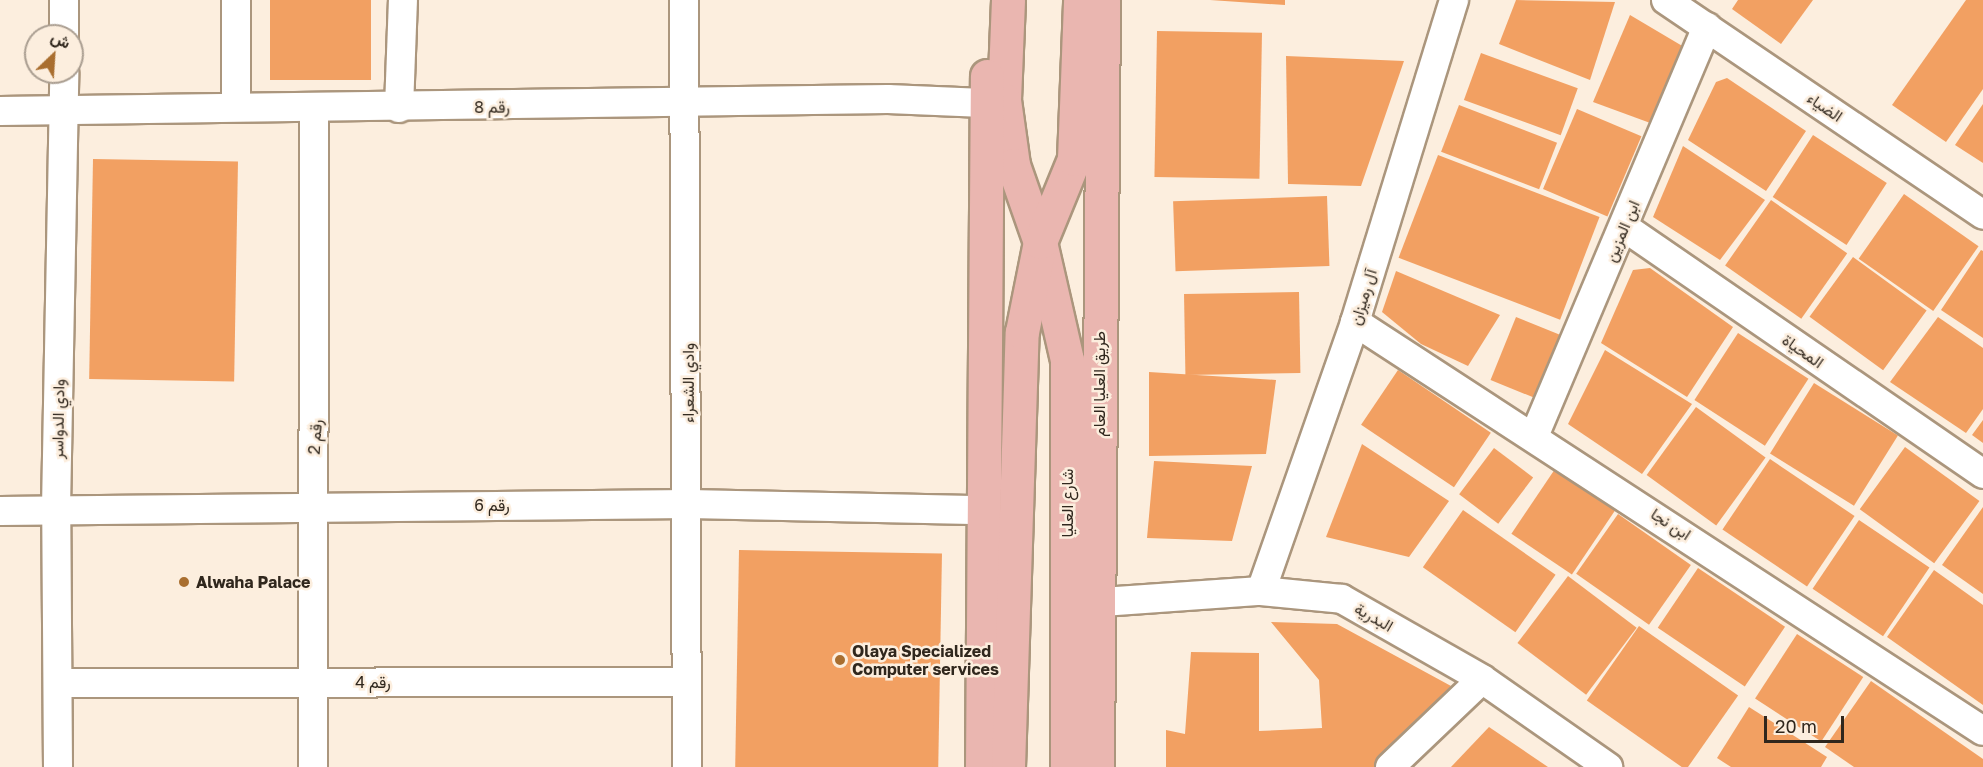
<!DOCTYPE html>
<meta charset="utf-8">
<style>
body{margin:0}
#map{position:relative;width:1983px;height:767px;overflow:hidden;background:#fceede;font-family:"Golos Text",Vazirmatn,sans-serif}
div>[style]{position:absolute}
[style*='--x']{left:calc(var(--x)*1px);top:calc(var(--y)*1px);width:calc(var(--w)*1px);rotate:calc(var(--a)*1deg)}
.building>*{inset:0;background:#f2a062;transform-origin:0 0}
.roads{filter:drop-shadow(2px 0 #ab967d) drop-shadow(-2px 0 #ab967d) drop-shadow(0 2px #ab967d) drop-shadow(0 -2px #ab967d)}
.street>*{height:28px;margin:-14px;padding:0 14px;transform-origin:14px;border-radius:14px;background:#fff}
.primary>*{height:33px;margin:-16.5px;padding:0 16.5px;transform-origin:16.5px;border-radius:16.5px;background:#eab6b0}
.dots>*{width:16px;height:16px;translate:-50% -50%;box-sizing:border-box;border:3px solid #fceede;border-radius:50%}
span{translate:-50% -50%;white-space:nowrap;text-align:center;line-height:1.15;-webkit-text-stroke:5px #fceede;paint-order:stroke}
.street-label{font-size:16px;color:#30271d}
.poi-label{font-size:16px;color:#30271d;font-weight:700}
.left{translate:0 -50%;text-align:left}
.north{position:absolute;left:24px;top:24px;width:60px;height:60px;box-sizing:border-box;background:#fceede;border:2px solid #aa9e91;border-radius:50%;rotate:25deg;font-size:16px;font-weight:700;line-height:24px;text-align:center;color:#30271d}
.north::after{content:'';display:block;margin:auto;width:21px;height:27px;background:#a96e2f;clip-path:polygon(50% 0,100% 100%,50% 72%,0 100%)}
.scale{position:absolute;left:1764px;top:716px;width:80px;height:27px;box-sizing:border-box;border:3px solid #30271d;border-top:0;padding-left:8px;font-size:18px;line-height:21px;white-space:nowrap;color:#30271d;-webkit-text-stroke:4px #fceede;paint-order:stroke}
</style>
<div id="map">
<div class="building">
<div style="left:270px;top:0;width:101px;height:80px"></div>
<div style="clip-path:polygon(1210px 0,1285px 0,1285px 5px)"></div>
<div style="clip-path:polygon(1516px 0,1615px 2px,1590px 80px,1499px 44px)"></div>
<div style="clip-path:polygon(1738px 0,1813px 0,1781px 44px,1732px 9px)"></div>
<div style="clip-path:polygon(1966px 0,1983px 0,1983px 89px,1946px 142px,1892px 105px)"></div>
<div style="clip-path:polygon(1630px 15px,1684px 47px,1653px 124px,1593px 102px)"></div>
<div style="left:1157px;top:31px;width:105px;height:146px;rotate:1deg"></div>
<div style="left:1481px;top:53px;width:103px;height:50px;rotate:20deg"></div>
<div style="clip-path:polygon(1286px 56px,1404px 61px,1361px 186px,1288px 184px)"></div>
<div style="clip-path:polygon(1727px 78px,1806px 131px,1766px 191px,1688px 140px,1716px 82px)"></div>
<div style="clip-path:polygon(1983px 104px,1983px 163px,1955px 145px)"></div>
<div style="left:1459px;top:105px;width:105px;height:50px;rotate:21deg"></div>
<div style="left:1577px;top:109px;width:70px;height:87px;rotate:23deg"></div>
<div style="left:1813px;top:135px;width:88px;height:74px;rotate:33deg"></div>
<div style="clip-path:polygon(1683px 146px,1765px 200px,1720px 260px,1653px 217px)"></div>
<div style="left:1438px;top:155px;width:173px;height:110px;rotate:21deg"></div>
<div style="left:93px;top:159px;width:145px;height:220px;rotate:1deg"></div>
<div style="left:1904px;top:194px;width:91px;height:79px;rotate:35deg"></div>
<div style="left:1327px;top:196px;width:70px;height:154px;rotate:88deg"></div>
<div style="left:1771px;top:200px;width:93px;height:80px;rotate:35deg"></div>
<div style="clip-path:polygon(1981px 250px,1983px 251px,1983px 338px,1941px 310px)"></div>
<div style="left:1853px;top:257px;width:91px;height:74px;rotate:36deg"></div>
<div style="clip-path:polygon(1650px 268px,1733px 327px,1687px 397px,1601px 343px,1633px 270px)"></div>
<div style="clip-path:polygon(1396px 271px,1500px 315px,1468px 366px,1421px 344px,1382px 312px)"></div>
<div style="left:1299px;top:292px;width:81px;height:115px;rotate:89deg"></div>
<div style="left:1516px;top:317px;width:50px;height:68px;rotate:22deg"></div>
<div style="clip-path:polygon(1938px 317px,1983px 348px,1983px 409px,1966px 433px,1890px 382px)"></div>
<div style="left:1738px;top:333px;width:84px;height:80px;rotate:33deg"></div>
<div style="clip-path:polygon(1605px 350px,1692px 404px,1642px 474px,1568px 424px)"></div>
<div style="left:1398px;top:370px;width:112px;height:66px;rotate:34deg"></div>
<div style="clip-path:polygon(1149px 372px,1276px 380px,1266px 454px,1149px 456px)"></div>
<div style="left:1814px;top:383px;width:99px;height:83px;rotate:32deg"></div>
<div style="left:1696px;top:407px;width:86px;height:84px;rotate:36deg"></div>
<div style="clip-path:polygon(1983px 420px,1983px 443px,1972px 435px)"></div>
<div style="clip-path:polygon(1362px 444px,1449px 501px,1409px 557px,1326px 537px)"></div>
<div style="left:1905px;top:447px;width:92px;height:77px;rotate:36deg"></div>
<div style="left:1494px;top:448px;width:49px;height:58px;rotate:37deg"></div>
<div style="left:1770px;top:459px;width:102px;height:85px;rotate:34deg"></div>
<div style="clip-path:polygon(1154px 461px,1252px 466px,1232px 541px,1147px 538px)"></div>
<div style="left:1555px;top:469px;width:73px;height:78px;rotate:34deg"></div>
<div style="clip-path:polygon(1983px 507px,1983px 594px,1942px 565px)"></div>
<div style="left:1463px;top:510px;width:113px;height:70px;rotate:35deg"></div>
<div style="left:1618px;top:514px;width:89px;height:73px;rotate:35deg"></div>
<div style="left:1859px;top:520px;width:85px;height:83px;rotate:34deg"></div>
<div style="left:739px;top:550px;width:203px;height:217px;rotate:1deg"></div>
<div style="left:1698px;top:568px;width:105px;height:72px;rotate:34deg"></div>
<div style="clip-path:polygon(1934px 570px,1983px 605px,1983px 705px,1887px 637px)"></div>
<div style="left:1568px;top:576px;width:86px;height:84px;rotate:37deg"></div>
<div style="clip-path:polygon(1271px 622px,1337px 624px,1451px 686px,1376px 767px,1166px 767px,1166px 730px,1185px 734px,1191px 652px,1259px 653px,1259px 731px,1322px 728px,1319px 680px)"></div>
<div style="left:1639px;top:626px;width:121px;height:91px;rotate:35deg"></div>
<div style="left:1797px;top:634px;width:79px;height:77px;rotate:33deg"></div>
<div style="clip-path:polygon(1871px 681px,1983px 759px,1983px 767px,1854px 767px,1825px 747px)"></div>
<div style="clip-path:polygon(1749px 707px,1827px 757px,1821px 767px,1731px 767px,1717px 758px)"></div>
<div style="clip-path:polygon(1489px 727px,1548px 767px,1451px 767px)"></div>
</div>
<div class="roads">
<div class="street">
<div style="--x:64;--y:0;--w:36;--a:90"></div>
<div style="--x:684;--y:0;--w:767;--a:89.78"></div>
<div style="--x:1666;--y:0;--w:383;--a:34.1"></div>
<div style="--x:236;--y:104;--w:104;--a:-90"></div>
<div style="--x:399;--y:108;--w:108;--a:-87.9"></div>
<div style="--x:0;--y:111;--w:888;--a:-0.77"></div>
<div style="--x:888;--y:99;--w:96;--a:2.4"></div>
<div style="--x:1624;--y:227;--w:436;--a:34.5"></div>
<div style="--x:1355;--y:322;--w:749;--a:33.08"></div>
<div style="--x:1535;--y:434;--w:442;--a:-67.1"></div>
<div style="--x:0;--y:511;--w:689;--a:-0.58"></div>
<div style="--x:689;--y:504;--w:295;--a:1.2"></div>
<div style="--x:1261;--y:591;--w:285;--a:-70.7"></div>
<div style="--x:1355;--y:322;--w:337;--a:-72.9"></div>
<div style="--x:1102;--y:602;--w:159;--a:-4"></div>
<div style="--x:1261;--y:591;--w:81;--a:5.6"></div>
<div style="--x:1342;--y:599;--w:161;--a:29.7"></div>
<div style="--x:1482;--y:679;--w:154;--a:34.9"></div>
<div style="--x:59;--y:683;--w:628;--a:-0.09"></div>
<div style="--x:58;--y:767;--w:259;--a:-90.4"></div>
<div style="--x:56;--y:508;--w:436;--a:-88.9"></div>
<div style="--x:313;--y:767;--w:659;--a:-89.91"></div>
<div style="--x:1390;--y:767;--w:127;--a:-43.7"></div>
</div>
<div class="primary">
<div style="--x:1008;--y:0;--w:100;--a:92.3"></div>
<div style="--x:1004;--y:100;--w:66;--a:82.1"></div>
<div style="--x:1013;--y:165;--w:82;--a:70.7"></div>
<div style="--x:1040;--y:242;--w:121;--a:77.1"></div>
<div style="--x:1067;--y:360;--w:407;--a:90"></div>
<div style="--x:982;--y:767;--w:691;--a:-89.59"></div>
<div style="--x:1008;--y:767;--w:435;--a:-88.2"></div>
<div style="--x:1022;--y:332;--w:92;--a:-78.7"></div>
<div style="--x:1040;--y:242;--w:90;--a:-67.7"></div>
<div style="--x:1074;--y:159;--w:159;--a:-87.8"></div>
<div style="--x:1097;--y:767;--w:767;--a:-89.55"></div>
</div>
</div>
<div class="dots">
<div style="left:184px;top:582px;background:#a96e2f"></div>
<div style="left:840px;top:660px;background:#a96e2f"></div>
</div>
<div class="street-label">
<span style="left:492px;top:107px;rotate:-1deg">رقم 8</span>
<span style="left:1825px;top:107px;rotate:34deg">الضياء</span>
<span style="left:1622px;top:231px;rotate:-67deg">ابن المزين</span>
<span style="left:1363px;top:297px;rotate:-73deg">آل رميزان</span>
<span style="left:1803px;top:351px;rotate:35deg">المحياة</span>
<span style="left:688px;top:383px;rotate:-90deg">وادي الشعراء</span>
<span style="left:1099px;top:384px;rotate:-90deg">طريق العليا العام</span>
<span style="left:58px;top:419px;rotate:-89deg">وادي الدواسر</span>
<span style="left:315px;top:437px;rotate:-86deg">رقم 2</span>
<span style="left:1067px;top:503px;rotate:-90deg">شارع العليا</span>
<span style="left:492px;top:505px">رقم 6</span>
<span style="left:1671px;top:524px;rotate:33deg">ابن نجا</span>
<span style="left:1374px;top:617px;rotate:30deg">البدرية</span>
<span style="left:373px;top:682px">رقم 4</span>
</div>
<div class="poi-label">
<span class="left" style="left:196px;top:582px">Alwaha Palace</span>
<span class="left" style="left:852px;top:660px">Olaya Specialized<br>Computer services</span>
</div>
<div class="north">ش</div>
<div class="scale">20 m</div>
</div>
